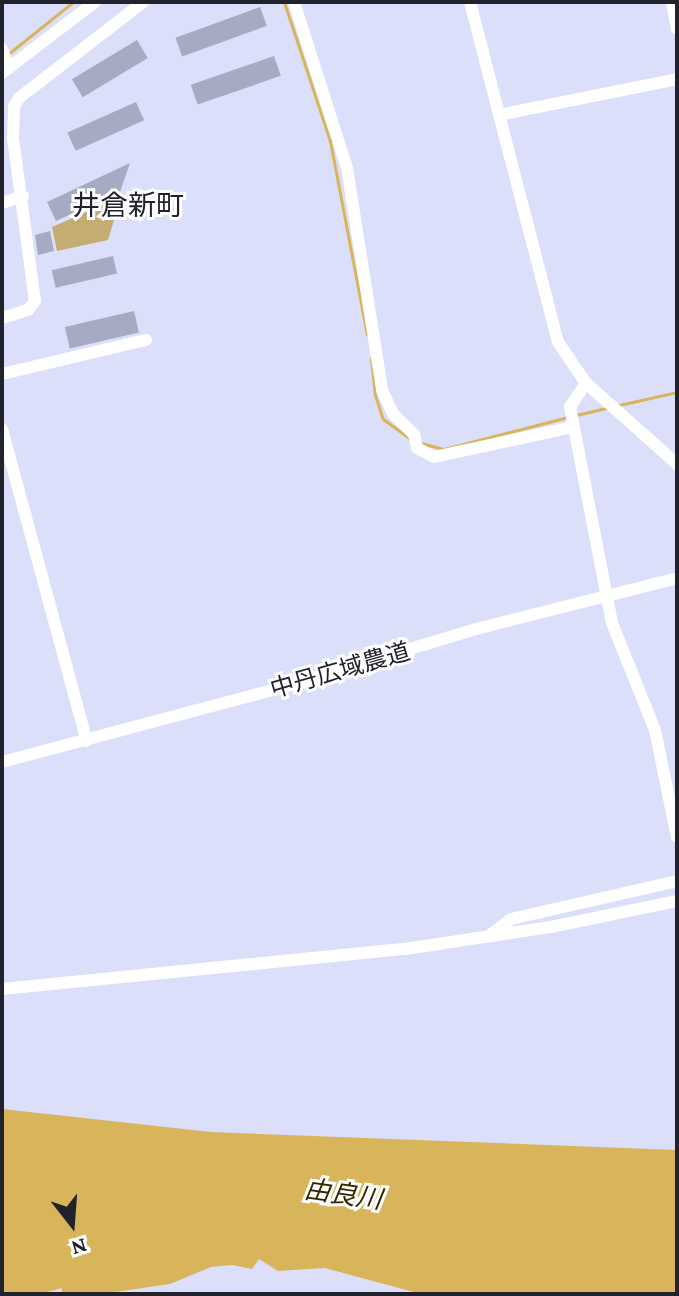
<!DOCTYPE html>
<meta charset="utf-8">
<style>
body{margin:0}
#map{position:relative;width:679px;height:1296px;overflow:hidden;background:#dbdffa;font-family:"Crimson Pro","Noto Sans JP",serif}
div>[style]{position:absolute}
[style*='--x']{left:calc(var(--x)*1px);top:calc(var(--y)*1px);width:calc(var(--w)*1px);rotate:calc(var(--a)*1deg)}
.green>*{inset:0;background:#c4ad72}
.water>*{inset:0;background:#d8b55a}
.stream>*{height:3px;margin:-1.5px;padding:0 1.5px;transform-origin:1.5px;border-radius:1.5px;background:#d8b55a}
.building>*{inset:0;background:#a7aac3;transform-origin:0 0}
.minor>*{height:12px;margin:-6px;padding:0 6px;transform-origin:6px;border-radius:6px;background:#fff}
span{translate:-50% -50%;white-space:nowrap;text-align:center;line-height:1.15;-webkit-text-stroke:6px #fff;paint-order:stroke}
.street-label{font-size:24px;color:#21222b}
.water-label{font-size:26px;color:#352700;font-style:italic}
.quarter-label{font-size:28px;color:#21222b}
.frame{position:absolute;inset:0;border:4px solid #21222b;pointer-events:none}
.north{position:absolute;left:32px;top:1184px;width:80px;height:80px;-webkit-text-stroke:6px #fff;paint-order:stroke;rotate:163deg;font-size:22px;font-weight:700;line-height:32px;text-align:center;color:#21222b}
.north::after{content:'';display:block;margin:auto;width:28px;height:36px;background:#21222b;clip-path:polygon(50% 0,100% 100%,50% 72%,0 100%)}
</style>
<div id="map">
<div class="green">
<div style="clip-path:polygon(121px 197px,108px 240px,57px 251px,52px 227px)"></div>
</div>
<div class="water">
<div style="clip-path:polygon(2px 1109px,211px 1132px,677px 1150px,677px 1294px,421px 1294px,325px 1268px,278px 1271px,259px 1259px,252px 1269px,232px 1265px,211px 1267px,170px 1284px,101px 1294px,61px 1294px,62px 1288px,40px 1294px,2px 1294px)"></div>
</div>
<div class="stream">
<div style="--x:284;--y:2;--w:146;--a:71.7"></div>
<div style="--x:330;--y:141;--w:197;--a:79.2"></div>
<div style="--x:8;--y:54;--w:83;--a:-38.7"></div>
<div style="--x:371;--y:358;--w:37;--a:84"></div>
<div style="--x:375;--y:395;--w:25;--a:72"></div>
<div style="--x:383;--y:419;--w:37;--a:36"></div>
<div style="--x:619;--y:405;--w:59;--a:-12.6"></div>
<div style="--x:576;--y:415;--w:32;--a:-13"></div>
<div style="--x:421;--y:443;--w:24;--a:15"></div>
<div style="--x:444;--y:449;--w:128;--a:-14.5"></div>
</div>
<div class="building">
<div style="left:260px;top:7px;width:20px;height:90px;rotate:70deg"></div>
<div style="left:137px;top:40px;width:21px;height:76px;rotate:59deg"></div>
<div style="left:274px;top:56px;width:21px;height:88px;rotate:71deg"></div>
<div style="left:136px;top:102px;width:20px;height:75px;rotate:66deg"></div>
<div style="clip-path:polygon(130px 163px,120px 192px,56px 221px,47px 202px)"></div>
<div style="clip-path:polygon(50px 231px,54px 251px,38px 255px,35px 235px)"></div>
<div style="left:113px;top:256px;width:18px;height:63px;rotate:77deg"></div>
<div style="left:134px;top:311px;width:22px;height:71px;rotate:77deg"></div>
</div>
<div class="minor">
<div style="--x:294;--y:2;--w:174;--a:72.3"></div>
<div style="--x:347;--y:168;--w:225;--a:81"></div>
<div style="--x:382;--y:390;--w:26;--a:65"></div>
<div style="--x:393;--y:414;--w:29;--a:44"></div>
<div style="--x:414;--y:434;--w:14;--a:78"></div>
<div style="--x:417;--y:448;--w:19;--a:28"></div>
<div style="--x:434;--y:457;--w:142;--a:-12.2"></div>
<div style="--x:470;--y:2;--w:351;--a:75.5"></div>
<div style="--x:558;--y:342;--w:50;--a:55.7"></div>
<div style="--x:586;--y:383;--w:122;--a:41.7"></div>
<div style="--x:672;--y:2;--w:27;--a:80"></div>
<div style="--x:2;--y:49;--w:20;--a:70"></div>
<div style="--x:2;--y:73;--w:117;--a:-37.4"></div>
<div style="--x:499;--y:115;--w:182;--a:-11.4"></div>
<div style="--x:2;--y:203;--w:22;--a:-18"></div>
<div style="--x:2;--y:318;--w:27;--a:-17"></div>
<div style="--x:28;--y:310;--w:11;--a:-52"></div>
<div style="--x:35;--y:301;--w:163;--a:-97.7"></div>
<div style="--x:13;--y:139;--w:33;--a:-88"></div>
<div style="--x:14;--y:106;--w:9;--a:-58"></div>
<div style="--x:19;--y:98;--w:157;--a:-37.7"></div>
<div style="--x:2;--y:374;--w:148;--a:-13.3"></div>
<div style="--x:586;--y:383;--w:29;--a:124"></div>
<div style="--x:570;--y:407;--w:220;--a:79"></div>
<div style="--x:612;--y:623;--w:115;--a:68.1"></div>
<div style="--x:655;--y:730;--w:109;--a:78.4"></div>
<div style="--x:2;--y:429;--w:323;--a:74.8"></div>
<div style="--x:2;--y:762;--w:285;--a:-14.9"></div>
<div style="--x:277;--y:689;--w:208;--a:-16.8"></div>
<div style="--x:476;--y:629;--w:207;--a:-14.2"></div>
<div style="--x:490;--y:935;--w:26;--a:-37"></div>
<div style="--x:511;--y:919;--w:170;--a:-12.9"></div>
<div style="--x:2;--y:989;--w:405;--a:-5.7"></div>
<div style="--x:405;--y:949;--w:148;--a:-8.6"></div>
<div style="--x:551;--y:927;--w:129;--a:-11.7"></div>
</div>
<div class="street-label">
<span style="left:340px;top:670px;rotate:-16deg">中丹広域農道</span>
</div>
<div class="water-label">
<span style="left:343px;top:1195px;rotate:8deg">由良川</span>
</div>
<div class="quarter-label">
<span style="left:128px;top:206px">井倉新町</span>
</div>
<div class="frame"></div>
<div class="north">N</div>
</div>
